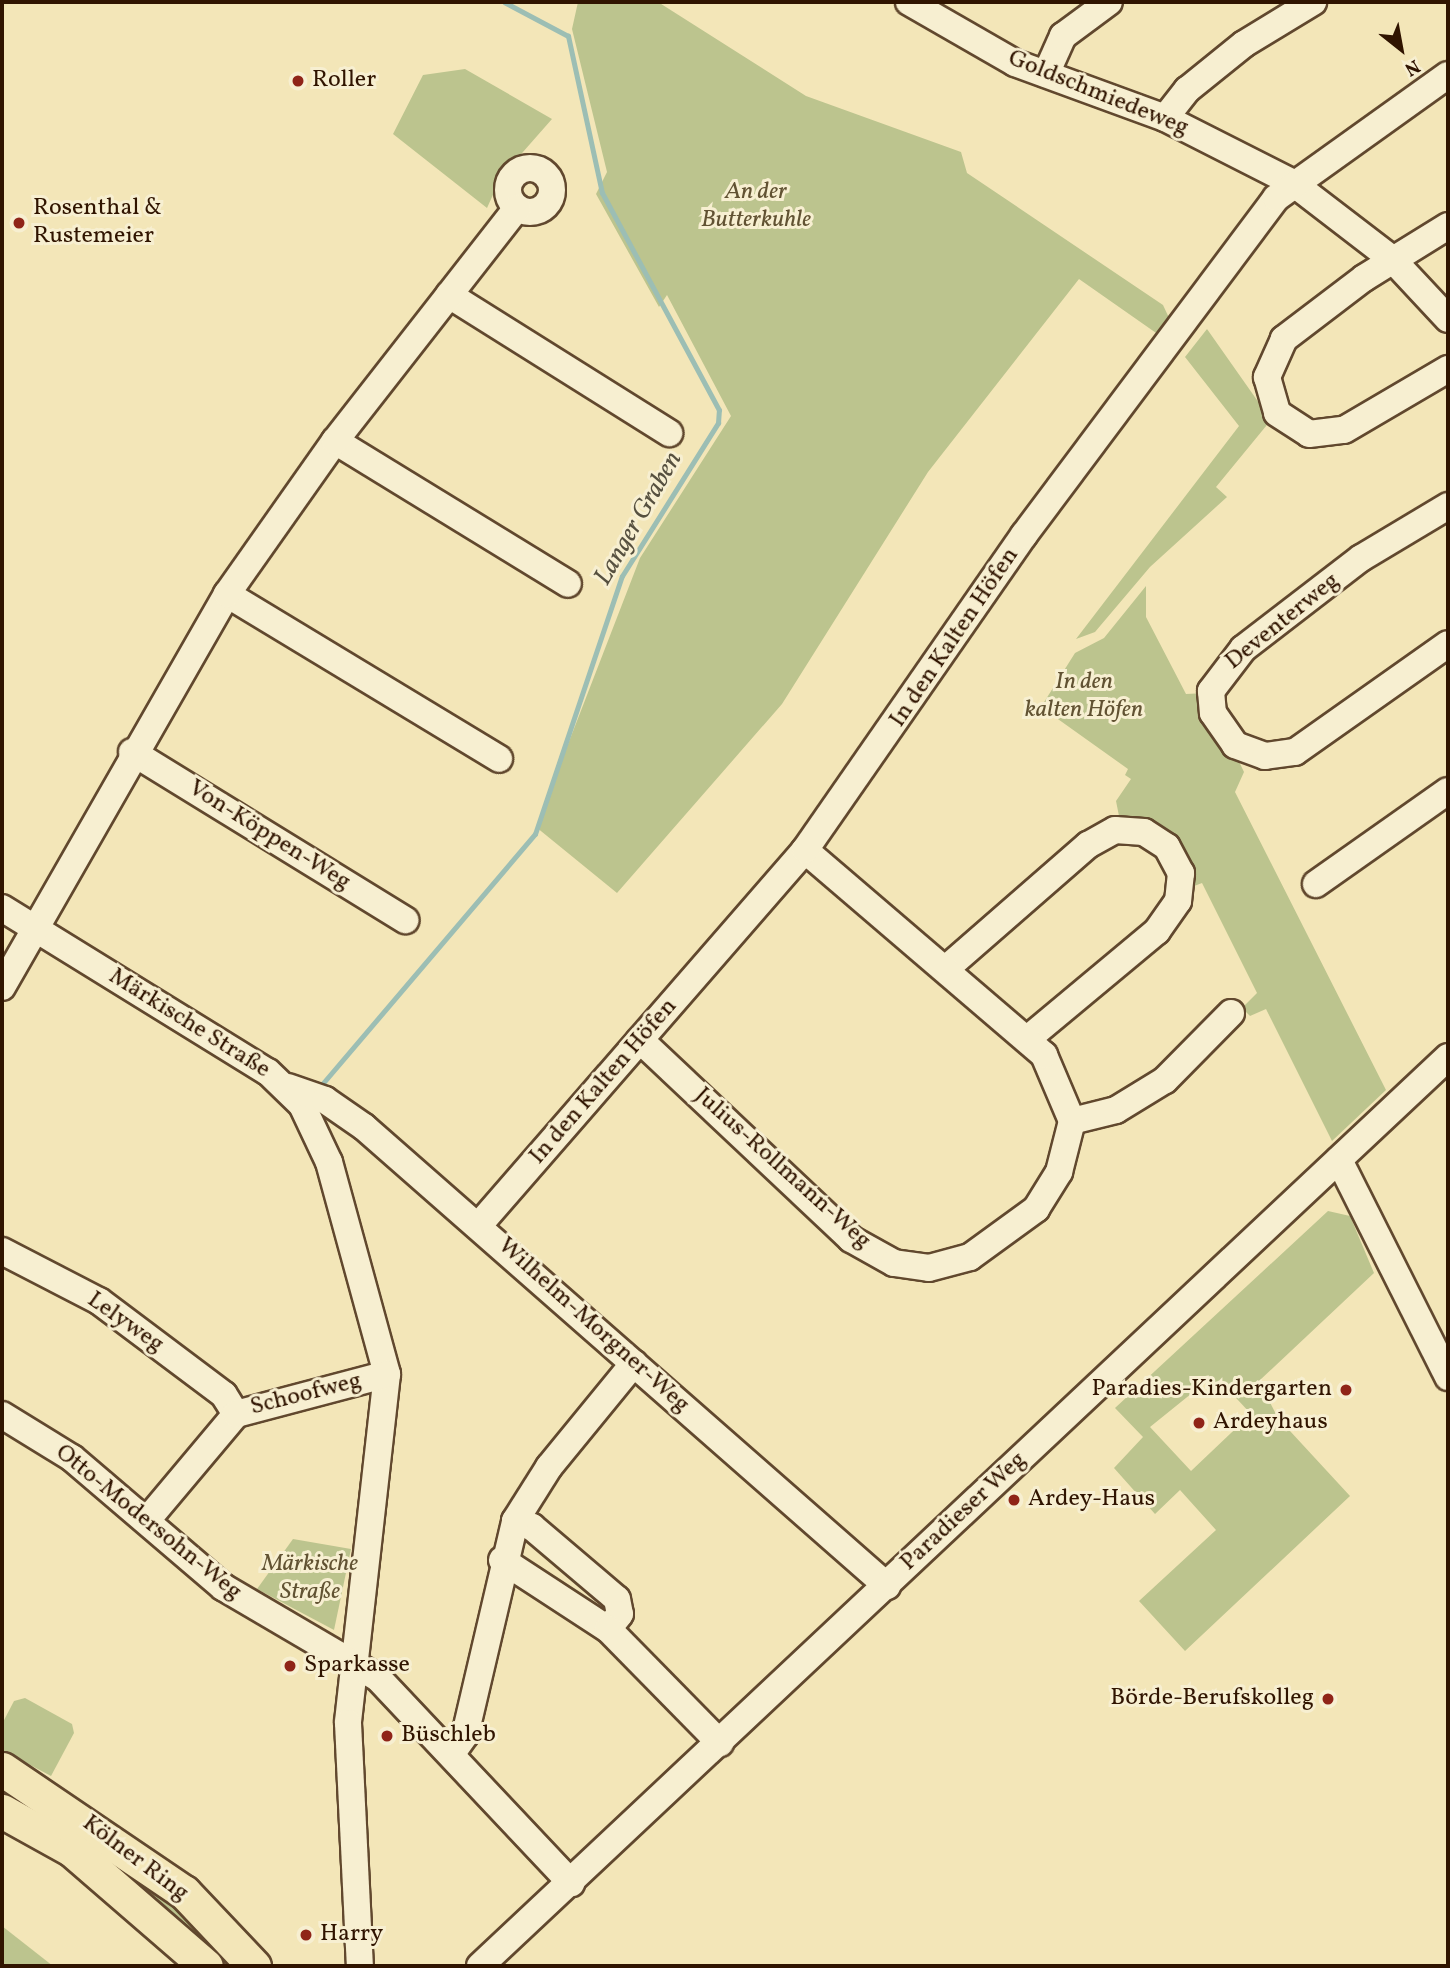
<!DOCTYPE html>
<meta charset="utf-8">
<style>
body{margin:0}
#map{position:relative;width:1450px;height:1968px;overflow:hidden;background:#f3e6b8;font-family:Vollkorn,serif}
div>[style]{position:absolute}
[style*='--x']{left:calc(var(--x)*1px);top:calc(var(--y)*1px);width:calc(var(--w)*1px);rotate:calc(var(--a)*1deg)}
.green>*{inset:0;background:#bcc48e}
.stream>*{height:5px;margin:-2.5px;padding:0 2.5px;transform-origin:2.5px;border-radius:2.5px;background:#9cbeb4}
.roads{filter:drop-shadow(2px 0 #61482e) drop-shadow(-2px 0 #61482e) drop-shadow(0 2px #61482e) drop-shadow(0 -2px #61482e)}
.minor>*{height:26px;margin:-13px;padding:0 13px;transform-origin:13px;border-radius:13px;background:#f7efd1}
.minor>.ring{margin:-13px;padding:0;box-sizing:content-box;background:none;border:26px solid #f7efd1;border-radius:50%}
.major>*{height:33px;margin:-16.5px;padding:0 16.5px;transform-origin:16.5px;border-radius:16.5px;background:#f3e6b8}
.dots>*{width:19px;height:19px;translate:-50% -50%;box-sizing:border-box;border:4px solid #f7efd1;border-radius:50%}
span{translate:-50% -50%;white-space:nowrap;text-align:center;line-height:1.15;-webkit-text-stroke:6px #f7efd1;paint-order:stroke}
.poi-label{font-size:24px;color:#301400}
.left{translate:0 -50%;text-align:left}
.right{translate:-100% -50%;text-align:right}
.street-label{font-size:24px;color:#301400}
.park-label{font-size:24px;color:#615232;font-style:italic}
.water-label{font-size:26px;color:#56503f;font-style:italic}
.frame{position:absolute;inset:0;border:4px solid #301400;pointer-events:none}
.north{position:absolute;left:1366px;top:14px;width:70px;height:70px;-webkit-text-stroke:5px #f7efd1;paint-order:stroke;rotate:149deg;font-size:19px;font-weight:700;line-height:28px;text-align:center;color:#301400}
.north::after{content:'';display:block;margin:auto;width:24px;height:32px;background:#301400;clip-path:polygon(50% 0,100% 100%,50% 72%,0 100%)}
</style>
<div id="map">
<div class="green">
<div style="clip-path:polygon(578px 2px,658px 2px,806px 96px,961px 152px,967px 173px,1163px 305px,1170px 320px,1159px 335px,1079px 279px,928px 472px,782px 704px,617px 893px,536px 827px,640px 558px,731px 416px,667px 295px,659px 307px,596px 194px,607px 172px,572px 29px)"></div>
<div style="clip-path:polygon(465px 69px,552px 119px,501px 177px,487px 208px,393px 134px,423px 75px)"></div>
<div style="clip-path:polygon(1207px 329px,1271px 420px,1216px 487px,1227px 497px,1150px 567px,1095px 632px,1076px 639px,1239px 426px,1185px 357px)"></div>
<div style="clip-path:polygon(1146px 586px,1146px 617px,1186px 694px,1206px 693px,1244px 772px,1235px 792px,1386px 1090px,1332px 1141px,1266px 1009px,1250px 1016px,1242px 1008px,1257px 993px,1202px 883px,1189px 888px,1185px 865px,1120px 821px,1116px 801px,1131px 779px,1125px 775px,1128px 769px,1041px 707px,1075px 653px,1104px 638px)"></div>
<div style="clip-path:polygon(evenodd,1328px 1211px,1350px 1216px,1374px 1273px,1259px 1381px,1278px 1418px,1350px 1496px,1185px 1651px,1139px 1601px,1216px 1530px,1180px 1490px,1155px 1514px,1114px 1468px,1143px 1437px,1115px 1408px,1328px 1211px,1207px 1381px,1216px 1390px,1223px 1384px,1251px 1414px,1191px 1471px,1150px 1427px,1207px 1381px)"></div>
<div style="clip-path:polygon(293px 1539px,351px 1549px,334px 1630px,257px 1589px)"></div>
<div style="clip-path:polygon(25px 1698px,72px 1724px,74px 1733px,51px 1776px,2px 1750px,2px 1724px,14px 1701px)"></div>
<div style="clip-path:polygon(97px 1836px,245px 1966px,219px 1966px,86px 1851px)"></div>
<div style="clip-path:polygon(2px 1926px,53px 1966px,2px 1966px)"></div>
</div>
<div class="stream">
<div style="--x:323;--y:1083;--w:327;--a:-49.6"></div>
<div style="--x:535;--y:834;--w:272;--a:-71.4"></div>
<div style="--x:622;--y:576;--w:181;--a:-57.9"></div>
<div style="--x:718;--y:423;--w:13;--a:-86"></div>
<div style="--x:719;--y:410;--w:247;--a:-118.3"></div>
<div style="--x:602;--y:193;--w:161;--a:-102.2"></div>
<div style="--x:568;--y:36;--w:72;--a:-152"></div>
</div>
<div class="roads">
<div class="minor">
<div style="--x:909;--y:2;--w:122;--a:29.9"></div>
<div style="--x:1015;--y:63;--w:160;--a:20.1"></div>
<div style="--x:1165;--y:118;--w:144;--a:26.9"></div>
<div style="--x:1293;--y:183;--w:125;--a:37.5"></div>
<div style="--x:1392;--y:259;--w:82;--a:47"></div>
<div style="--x:1046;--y:74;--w:42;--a:-65.9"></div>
<div style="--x:1063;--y:36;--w:57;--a:-36.5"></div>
<div style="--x:1165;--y:118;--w:36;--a:-52"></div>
<div style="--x:1187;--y:90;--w:73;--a:-38.9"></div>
<div style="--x:1244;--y:44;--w:81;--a:-31.3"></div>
<div class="ring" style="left:508px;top:168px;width:18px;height:18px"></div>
<div style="--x:1448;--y:226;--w:99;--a:148.2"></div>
<div style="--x:1364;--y:278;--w:101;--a:142.7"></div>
<div style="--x:1284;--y:339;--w:42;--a:114.1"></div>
<div style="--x:1267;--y:377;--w:37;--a:74"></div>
<div style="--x:1277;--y:413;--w:38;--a:33"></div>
<div style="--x:1309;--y:434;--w:35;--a:-7"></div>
<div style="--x:1344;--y:430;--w:121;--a:-30.4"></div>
<div style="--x:449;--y:295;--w:260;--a:32.1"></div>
<div style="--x:335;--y:441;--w:273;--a:31.5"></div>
<div style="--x:1448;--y:506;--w:101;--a:149.1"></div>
<div style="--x:1361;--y:558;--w:149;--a:142.4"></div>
<div style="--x:1243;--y:649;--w:53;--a:127.3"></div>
<div style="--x:1211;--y:691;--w:22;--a:85"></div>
<div style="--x:1213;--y:713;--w:39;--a:55"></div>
<div style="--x:1235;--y:745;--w:32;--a:20"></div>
<div style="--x:1265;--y:756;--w:30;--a:-8"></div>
<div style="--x:1295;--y:752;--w:187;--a:-35.2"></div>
<div style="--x:227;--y:594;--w:318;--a:31.2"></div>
<div style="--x:132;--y:752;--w:321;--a:31.6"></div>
<div style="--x:1316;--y:884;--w:161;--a:-35.2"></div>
<div style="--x:2;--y:908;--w:312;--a:31.7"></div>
<div style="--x:268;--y:1072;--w:47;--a:44.1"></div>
<div style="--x:302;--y:1105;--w:63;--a:64.7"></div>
<div style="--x:329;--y:1162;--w:220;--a:74.7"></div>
<div style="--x:387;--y:1374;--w:351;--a:96.4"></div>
<div style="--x:348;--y:1723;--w:243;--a:87.2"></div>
<div style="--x:948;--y:967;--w:186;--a:-41.1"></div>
<div style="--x:1088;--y:845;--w:31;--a:-29"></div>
<div style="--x:1115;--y:830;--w:29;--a:4"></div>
<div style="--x:1144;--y:832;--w:27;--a:33"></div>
<div style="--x:1167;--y:847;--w:30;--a:62"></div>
<div style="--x:1181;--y:873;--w:28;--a:96"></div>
<div style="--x:1178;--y:901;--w:37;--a:125"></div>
<div style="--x:1157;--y:931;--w:165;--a:140.2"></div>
<div style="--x:2;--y:987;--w:453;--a:-60.2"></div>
<div style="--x:227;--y:594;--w:187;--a:-54.8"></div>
<div style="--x:335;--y:441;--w:296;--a:-52"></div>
<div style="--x:640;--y:1040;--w:290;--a:43.3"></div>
<div style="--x:851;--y:1239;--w:49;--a:29.2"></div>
<div style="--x:894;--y:1263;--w:35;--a:8"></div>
<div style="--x:929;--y:1268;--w:42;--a:-15"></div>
<div style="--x:970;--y:1257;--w:82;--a:-36"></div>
<div style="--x:1036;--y:1209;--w:44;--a:-58.1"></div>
<div style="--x:1059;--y:1172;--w:53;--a:-75.7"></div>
<div style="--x:1072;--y:1121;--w:72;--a:-113"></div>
<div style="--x:1044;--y:1055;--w:315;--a:-139.4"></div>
<div style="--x:288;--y:1087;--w:39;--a:19"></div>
<div style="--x:325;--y:1100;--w:47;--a:34.7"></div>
<div style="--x:364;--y:1127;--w:696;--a:41.27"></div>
<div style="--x:1072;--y:1121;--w:45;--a:-14"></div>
<div style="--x:1116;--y:1110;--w:57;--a:-31.5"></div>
<div style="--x:1165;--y:1080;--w:94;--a:-45.4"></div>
<div style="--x:1339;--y:1160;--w:243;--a:63.3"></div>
<div style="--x:479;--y:1225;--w:497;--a:-49"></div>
<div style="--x:805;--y:850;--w:384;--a:-55.2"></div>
<div style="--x:1024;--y:535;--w:421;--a:-53.2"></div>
<div style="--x:1276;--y:198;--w:211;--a:-35.6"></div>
<div style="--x:2;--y:1251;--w:109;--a:27.3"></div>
<div style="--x:99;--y:1301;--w:156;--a:36.9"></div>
<div style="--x:224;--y:1395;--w:22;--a:58"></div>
<div style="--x:2;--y:1415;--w:82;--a:31.6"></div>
<div style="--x:72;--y:1458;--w:199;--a:40.5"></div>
<div style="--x:223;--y:1587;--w:180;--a:30.4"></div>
<div style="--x:378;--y:1678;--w:282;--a:46.7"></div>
<div style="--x:148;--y:1519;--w:137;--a:-50"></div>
<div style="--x:236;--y:1414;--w:156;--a:-14.8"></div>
<div style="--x:515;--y:1521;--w:18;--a:19"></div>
<div style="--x:532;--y:1527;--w:111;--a:40.3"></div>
<div style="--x:617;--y:1599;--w:15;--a:79"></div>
<div style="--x:620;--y:1614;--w:19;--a:129"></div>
<div style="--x:502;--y:1560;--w:126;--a:33.1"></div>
<div style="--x:608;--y:1629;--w:160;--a:45.5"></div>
<div style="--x:452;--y:1753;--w:22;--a:-54"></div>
<div style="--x:465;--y:1735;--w:220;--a:-76.8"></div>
<div style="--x:515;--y:1521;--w:64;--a:-57.8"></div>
<div style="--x:549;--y:1467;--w:134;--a:-50.7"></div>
<div style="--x:480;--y:1966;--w:1328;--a:-43.2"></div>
</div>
<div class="major">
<div style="--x:2;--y:1769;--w:220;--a:34.1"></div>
<div style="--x:184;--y:1892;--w:102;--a:46.6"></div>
<div style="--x:2;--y:1811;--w:80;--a:29.1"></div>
<div style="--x:72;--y:1850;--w:177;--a:40.9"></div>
</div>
</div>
<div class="dots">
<div style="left:298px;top:81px;background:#8f2418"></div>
<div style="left:19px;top:223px;background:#8f2418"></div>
<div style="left:1346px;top:1390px;background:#8f2418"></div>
<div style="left:1199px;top:1423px;background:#8f2418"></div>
<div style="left:1014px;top:1500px;background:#8f2418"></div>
<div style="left:290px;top:1666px;background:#8f2418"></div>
<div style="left:1328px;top:1699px;background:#8f2418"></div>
<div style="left:387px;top:1736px;background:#8f2418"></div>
<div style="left:306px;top:1935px;background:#8f2418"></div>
</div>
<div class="poi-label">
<span class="left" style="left:312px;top:81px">Roller</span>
<span class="left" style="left:33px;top:223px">Rosenthal &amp;<br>Rustemeier</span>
<span class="right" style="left:1332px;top:1390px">Paradies-Kindergarten</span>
<span class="left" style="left:1213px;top:1423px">Ardeyhaus</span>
<span class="left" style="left:1028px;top:1500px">Ardey-Haus</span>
<span class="left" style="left:304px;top:1666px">Sparkasse</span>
<span class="right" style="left:1314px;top:1699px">Börde-Berufskolleg</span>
<span class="left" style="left:401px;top:1736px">Büschleb</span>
<span class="left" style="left:320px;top:1935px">Harry</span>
</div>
<div class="street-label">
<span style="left:1098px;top:94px;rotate:22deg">Goldschmiedeweg</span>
<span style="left:1283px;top:622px;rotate:-39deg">Deventerweg</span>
<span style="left:955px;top:638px;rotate:-56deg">In den Kalten Höfen</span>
<span style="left:269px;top:836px;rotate:32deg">Von-Köppen-Weg</span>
<span style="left:189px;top:1024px;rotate:32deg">Märkische Straße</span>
<span style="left:604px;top:1082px;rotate:-49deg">In den Kalten Höfen</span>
<span style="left:782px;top:1169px;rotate:42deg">Julius-Rollmann-Weg</span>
<span style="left:125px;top:1323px;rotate:35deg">Lelyweg</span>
<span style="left:593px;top:1326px;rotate:42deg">Wilhelm-Morgner-Weg</span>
<span style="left:306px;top:1395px;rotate:-14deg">Schoofweg</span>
<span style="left:964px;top:1512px;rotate:-43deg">Paradieser Weg</span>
<span style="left:148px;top:1523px;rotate:39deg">Otto-Modersohn-Weg</span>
<span style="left:135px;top:1859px;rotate:37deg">Kölner Ring</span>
</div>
<div class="park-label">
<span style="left:756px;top:207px">An der<br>Butterkuhle</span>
<span style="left:1084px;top:697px">In den<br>kalten Höfen</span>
<span style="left:310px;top:1579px">Märkische<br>Straße</span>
</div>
<div class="water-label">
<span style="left:639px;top:519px;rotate:-60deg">Langer Graben</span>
</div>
<div class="frame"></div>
<div class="north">N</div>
</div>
